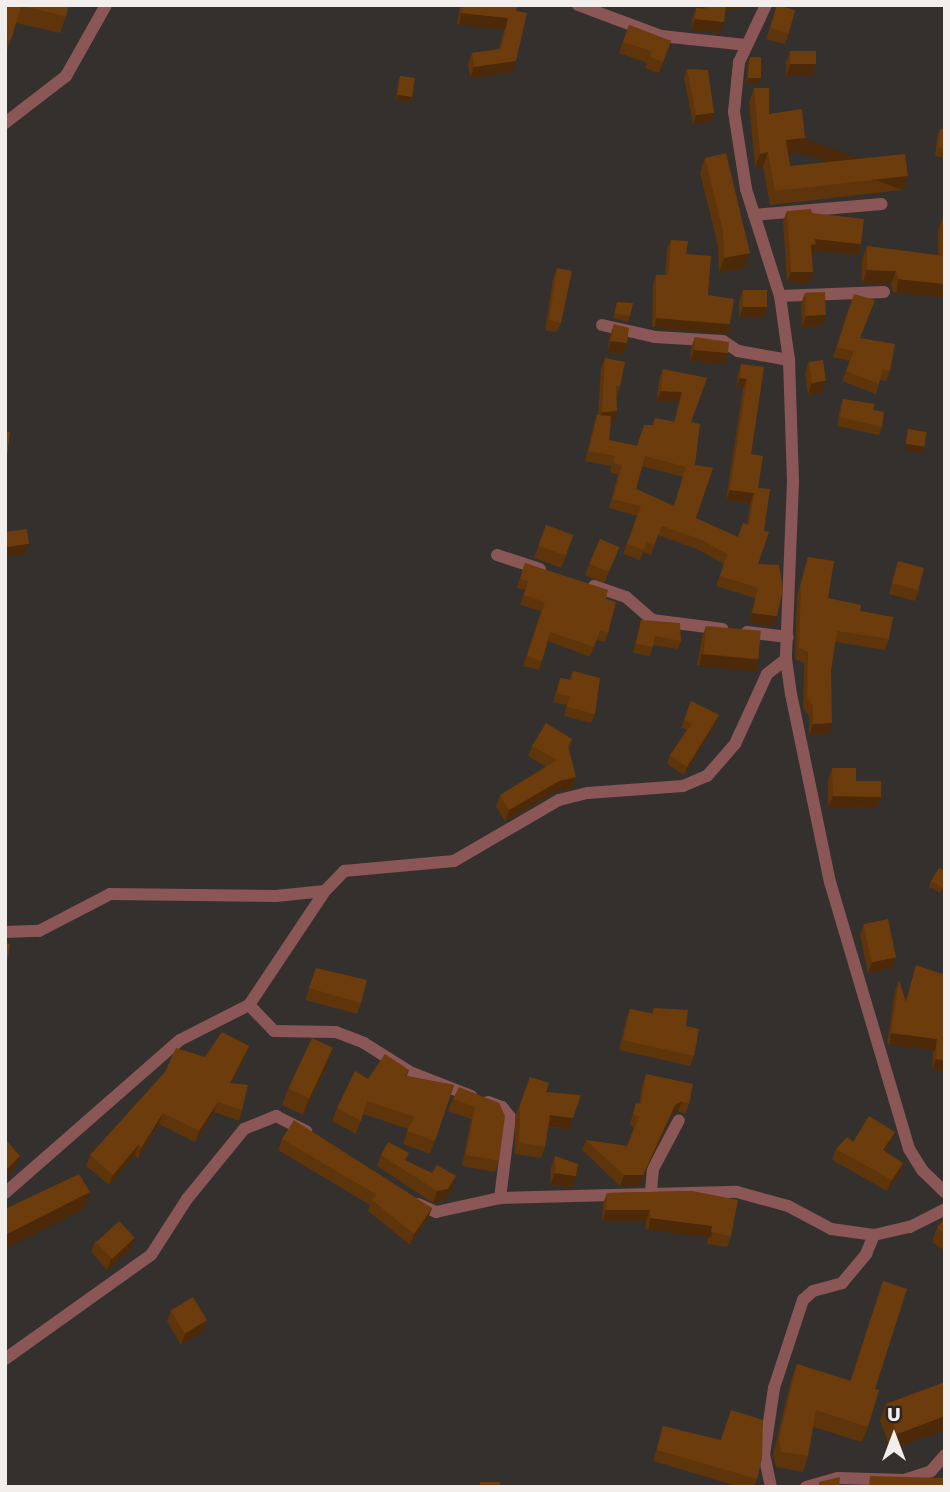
<!DOCTYPE html>
<style>
body{margin:0}
#map{position:relative;width:950px;height:1492px;overflow:hidden;background:#34302d;font-family:Rubik,sans-serif}
div>[style]{position:absolute}
[style*='--x']{left:calc(var(--x)*1px);top:calc(var(--y)*1px);width:calc(var(--w)*1px);rotate:calc(var(--a)*1deg)}
.street>*{height:12px;margin:-6px;padding:0 6px;transform-origin:6px;border-radius:6px;background:#8a5756}
.wall>*{inset:0;background:#5e340b;transform-origin:0 0}
.shaded-wall>*{inset:0;background:#4c2a09;transform-origin:0 0}
.building>*{inset:0;background:#6d3c0d;transform-origin:0 0}
span{translate:-50% -50%;white-space:nowrap;text-align:center;line-height:1.15;-webkit-text-stroke:5px #2a2623;paint-order:stroke}
.frame{position:absolute;inset:0;border:7px solid #f1eeec;pointer-events:none}
.north{position:absolute;left:859px;top:1401px;width:70px;height:70px;-webkit-text-stroke:5px #2a2623;paint-order:stroke;rotate:0deg;font-size:19px;font-weight:700;line-height:28px;text-align:center;color:#f1eeec}
.north::after{content:'';display:block;margin:auto;width:24px;height:32px;background:#f1eeec;clip-path:polygon(50% 0,100% 100%,50% 72%,0 100%)}
</style>
<div id="map">
<div class="street">
<div style="--x:578;--y:5;--w:89;--a:20.5"></div>
<div style="--x:661;--y:36;--w:85;--a:6"></div>
<div style="--x:766;--y:5;--w:63;--a:115.3"></div>
<div style="--x:739;--y:62;--w:50;--a:95.7"></div>
<div style="--x:734;--y:112;--w:78;--a:81.1"></div>
<div style="--x:746;--y:189;--w:112;--a:72.4"></div>
<div style="--x:780;--y:296;--w:65;--a:82"></div>
<div style="--x:789;--y:360;--w:121;--a:88.1"></div>
<div style="--x:793;--y:481;--w:178;--a:92.3"></div>
<div style="--x:786;--y:659;--w:35;--a:82"></div>
<div style="--x:791;--y:694;--w:192;--a:78.3"></div>
<div style="--x:830;--y:882;--w:278;--a:73.5"></div>
<div style="--x:909;--y:1149;--w:26;--a:58"></div>
<div style="--x:923;--y:1171;--w:30;--a:44"></div>
<div style="--x:5;--y:123;--w:77;--a:-37.6"></div>
<div style="--x:66;--y:76;--w:81;--a:-60.6"></div>
<div style="--x:754;--y:215;--w:128;--a:-4.9"></div>
<div style="--x:780;--y:296;--w:104;--a:-2.2"></div>
<div style="--x:602;--y:325;--w:54;--a:12.8"></div>
<div style="--x:655;--y:337;--w:68;--a:3.4"></div>
<div style="--x:723;--y:341;--w:18;--a:34"></div>
<div style="--x:738;--y:351;--w:52;--a:10"></div>
<div style="--x:497;--y:555;--w:45;--a:18"></div>
<div style="--x:594;--y:586;--w:34;--a:19"></div>
<div style="--x:626;--y:597;--w:35;--a:41"></div>
<div style="--x:652;--y:620;--w:71;--a:7.3"></div>
<div style="--x:747;--y:632;--w:41;--a:7"></div>
<div style="--x:5;--y:932;--w:34;--a:-2"></div>
<div style="--x:39;--y:931;--w:80;--a:-27.5"></div>
<div style="--x:110;--y:894;--w:166;--a:0.7"></div>
<div style="--x:276;--y:896;--w:49;--a:-5.8"></div>
<div style="--x:249;--y:1005;--w:36;--a:46"></div>
<div style="--x:274;--y:1031;--w:62;--a:0.9"></div>
<div style="--x:336;--y:1032;--w:30;--a:21"></div>
<div style="--x:364;--y:1043;--w:54;--a:32.2"></div>
<div style="--x:410;--y:1072;--w:66;--a:21.5"></div>
<div style="--x:488;--y:1102;--w:15;--a:20"></div>
<div style="--x:502;--y:1107;--w:13;--a:51"></div>
<div style="--x:510;--y:1117;--w:82;--a:97"></div>
<div style="--x:651;--y:1191;--w:22;--a:-85"></div>
<div style="--x:653;--y:1169;--w:55;--a:-62"></div>
<div style="--x:5;--y:1193;--w:232;--a:-41.2"></div>
<div style="--x:180;--y:1040;--w:77;--a:-26.9"></div>
<div style="--x:249;--y:1005;--w:137;--a:-56.3"></div>
<div style="--x:325;--y:891;--w:28;--a:-46"></div>
<div style="--x:344;--y:871;--w:110;--a:-5.2"></div>
<div style="--x:454;--y:861;--w:121;--a:-30.2"></div>
<div style="--x:559;--y:800;--w:30;--a:-14"></div>
<div style="--x:588;--y:793;--w:95;--a:-4.2"></div>
<div style="--x:683;--y:786;--w:26;--a:-23"></div>
<div style="--x:707;--y:776;--w:43;--a:-48.8"></div>
<div style="--x:735;--y:744;--w:77;--a:-65.4"></div>
<div style="--x:767;--y:674;--w:24;--a:-38"></div>
<div style="--x:418;--y:1204;--w:20;--a:24"></div>
<div style="--x:436;--y:1212;--w:66;--a:-12.3"></div>
<div style="--x:500;--y:1198;--w:237;--a:-1.5"></div>
<div style="--x:737;--y:1192;--w:53;--a:15.4"></div>
<div style="--x:788;--y:1206;--w:49;--a:28.1"></div>
<div style="--x:831;--y:1229;--w:43;--a:7.9"></div>
<div style="--x:874;--y:1235;--w:37;--a:-13"></div>
<div style="--x:910;--y:1227;--w:39;--a:-27"></div>
<div style="--x:5;--y:1359;--w:179;--a:-35.5"></div>
<div style="--x:151;--y:1255;--w:67;--a:-57.3"></div>
<div style="--x:187;--y:1199;--w:90;--a:-50.8"></div>
<div style="--x:244;--y:1129;--w:35;--a:-22"></div>
<div style="--x:276;--y:1116;--w:34;--a:27"></div>
<div style="--x:771;--y:1487;--w:33;--a:-102"></div>
<div style="--x:764;--y:1455;--w:68;--a:-81.5"></div>
<div style="--x:774;--y:1388;--w:93;--a:-71.8"></div>
<div style="--x:803;--y:1300;--w:13;--a:-42"></div>
<div style="--x:813;--y:1291;--w:30;--a:-15"></div>
<div style="--x:842;--y:1283;--w:38;--a:-50"></div>
<div style="--x:866;--y:1254;--w:21;--a:-67"></div>
<div style="--x:806;--y:1487;--w:33;--a:-16"></div>
<div style="--x:838;--y:1478;--w:66;--a:1.7"></div>
<div style="--x:904;--y:1480;--w:28;--a:-18"></div>
<div style="--x:931;--y:1471;--w:21;--a:-49"></div>
</div>
<div class="wall">
<div style="clip-path:polygon(5px 5px,69px 5px,66px 16px,60px 33px,16px 23px,5px 57px)"></div>
<div style="clip-path:polygon(460px 5px,517px 5px,512px 72px,470px 78px,468px 64px,472px 53px,499px 49px,504px 29px,457px 24px)"></div>
<div style="clip-path:polygon(704px 5px,743px 5px,741px 10px,725px 9px,720px 33px,691px 30px,692px 19px,696px 8px,704px 9px)"></div>
<div style="clip-path:polygon(777px 5px,789px 33px,785px 44px,766px 39px)"></div>
<div style="clip-path:polygon(629px 25px,671px 41px,659px 73px,645px 68px,647px 63px,619px 53px)"></div>
<div style="clip-path:polygon(790px 51px,816px 64px,812px 76px,786px 76px,786px 62px)"></div>
<div style="clip-path:polygon(750px 57px,761px 78px,759px 83px,746px 84px,748px 63px)"></div>
<div style="clip-path:polygon(687px 69px,711px 122px,693px 124px,684px 78px)"></div>
<div style="clip-path:polygon(400px 76px,411px 102px,396px 101px,398px 82px)"></div>
<div style="clip-path:polygon(754px 88px,769px 114px,800px 152px,788px 153px,790px 166px,908px 176px,903px 190px,770px 205px,763px 166px,755px 167px,749px 102px)"></div>
<div style="clip-path:polygon(940px 129px,945px 130px,945px 158px,935px 156px,937px 138px)"></div>
<div style="clip-path:polygon(705px 158px,750px 253px,744px 268px,719px 273px,718px 246px,700px 173px)"></div>
<div style="clip-path:polygon(787px 211px,812px 213px,861px 244px,857px 255px,814px 250px,812px 255px,813px 272px,809px 283px,787px 282px,783px 221px)"></div>
<div style="clip-path:polygon(943px 217px,945px 297px,893px 292px,891px 284px,862px 284px,862px 259px,867px 246px,938px 255px,938px 230px)"></div>
<div style="clip-path:polygon(671px 240px,686px 254px,726px 333px,652px 327px,653px 284px,656px 275px,665px 275px,667px 249px)"></div>
<div style="clip-path:polygon(557px 268px,561px 323px,557px 332px,545px 330px,553px 278px)"></div>
<div style="clip-path:polygon(743px 290px,767px 307px,763px 318px,739px 318px,739px 301px)"></div>
<div style="clip-path:polygon(805px 293px,822px 326px,802px 327px,801px 304px)"></div>
<div style="clip-path:polygon(617px 302px,630px 316px,628px 322px,613px 318px)"></div>
<div style="clip-path:polygon(850px 304px,860px 338px,890px 371px,886px 381px,880px 380px,876px 394px,842px 381px,850px 361px,833px 357px)"></div>
<div style="clip-path:polygon(614px 324px,627px 343px,623px 354px,607px 352px,610px 336px)"></div>
<div style="clip-path:polygon(695px 337px,728px 353px,724px 364px,690px 361px,691px 348px)"></div>
<div style="clip-path:polygon(evenodd,605px 358px,620px 386px,617px 396px,614px 421px,611px 421px,609px 440px,637px 446px,652px 425px,655px 418px,674px 422px,679px 402px,657px 401px,659px 379px,663px 369px,707px 378px,691px 422px,695px 465px,696px 518px,737px 537px,747px 525px,750px 503px,726px 500px,743px 388px,736px 388px,738px 374px,741px 364px,764px 367px,751px 454px,758px 488px,758px 564px,777px 616px,773px 626px,749px 623px,755px 598px,716px 586px,724px 564px,699px 550px,658px 535px,651px 555px,643px 552px,640px 560px,623px 554px,637px 516px,609px 508px,618px 474px,610px 473px,611px 466px,585px 461px,594px 424px,597px 415px,598px 415px,601px 368px,605px 358px,642px 466px,683px 477px,674px 506px,636px 489px,642px 466px)"></div>
<div style="clip-path:polygon(809px 361px,822px 393px,808px 395px,805px 373px)"></div>
<div style="clip-path:polygon(843px 399px,873px 410px,882px 427px,879px 435px,837px 426px,840px 408px)"></div>
<div style="left:546px;top:525px;width:29px;height:35px;rotate:20deg"></div>
<div style="left:600px;top:539px;width:21px;height:39px;rotate:23deg"></div>
<div style="clip-path:polygon(808px 557px,828px 598px,860px 611px,889px 639px,885px 650px,835px 642px,831px 670px,828px 734px,809px 735px,809px 716px,803px 708px,804px 663px,795px 659px,797px 595px)"></div>
<div style="clip-path:polygon(898px 561px,919px 589px,915px 601px,889px 594px)"></div>
<div style="clip-path:polygon(525px 563px,606px 599px,608px 633px,605px 642px,596px 640px,590px 657px,548px 641px,539px 670px,523px 666px,541px 611px,520px 605px,525px 590px,517px 588px)"></div>
<div style="clip-path:polygon(641px 620px,681px 641px,678px 649px,653px 645px,650px 656px,633px 653px)"></div>
<div style="clip-path:polygon(706px 626px,758px 660px,754px 671px,697px 665px,702px 638px)"></div>
<div style="clip-path:polygon(573px 671px,595px 714px,591px 723px,564px 716px,567px 705px,553px 702px,560px 678px,569px 680px)"></div>
<div style="clip-path:polygon(691px 701px,719px 715px,716px 723px,684px 775px,667px 764px,670px 755px,687px 730px,681px 728px)"></div>
<div style="clip-path:polygon(572px 739px,569px 749px,572px 788px,555px 792px,505px 821px,496px 806px,500px 795px,546px 767px,528px 756px,532px 746px)"></div>
<div style="clip-path:polygon(832px 768px,881px 797px,876px 808px,828px 807px,828px 780px)"></div>
<div style="clip-path:polygon(945px 871px,945px 886px,940px 893px,929px 887px,931px 881px)"></div>
<div style="clip-path:polygon(864px 924px,892px 968px,868px 973px,860px 935px)"></div>
<div style="clip-path:polygon(916px 965px,945px 1071px,932px 1070px,933px 1050px,887px 1044px,895px 991px,899px 980px,906px 1001px)"></div>
<div style="clip-path:polygon(316px 968px,361px 1003px,357px 1014px,305px 1000px)"></div>
<div style="clip-path:polygon(654px 1008px,694px 1056px,690px 1066px,619px 1050px,626px 1019px,630px 1009px,652px 1013px)"></div>
<div style="clip-path:polygon(249px 1046px,245px 1057px,232px 1083px,242px 1110px,239px 1121px,214px 1112px,195px 1142px,159px 1124px,138px 1159px,135px 1155px,109px 1185px,86px 1166px,90px 1155px,205px 1057px)"></div>
<div style="clip-path:polygon(327px 1065px,303px 1115px,282px 1105px,288px 1089px)"></div>
<div style="clip-path:polygon(409px 1070px,407px 1076px,454px 1085px,430px 1154px,403px 1144px,408px 1129px,363px 1114px,356px 1134px,332px 1121px,337px 1108px,368px 1079px)"></div>
<div style="clip-path:polygon(646px 1074px,689px 1104px,685px 1114px,678px 1111px,671px 1116px,639px 1186px,620px 1186px,582px 1150px,586px 1140px,627px 1146px,634px 1128px,630px 1124px,636px 1103px,639px 1104px,642px 1085px)"></div>
<div style="clip-path:polygon(530px 1077px,546px 1092px,569px 1129px,548px 1127px,545px 1147px,541px 1158px,515px 1154px,515px 1117px)"></div>
<div style="clip-path:polygon(453px 1099px,499px 1103px,499px 1161px,495px 1172px,462px 1166px,471px 1119px,448px 1111px)"></div>
<div style="clip-path:polygon(895px 1132px,890px 1143px,885px 1152px,903px 1163px,899px 1175px,887px 1191px,832px 1160px,836px 1149px,853px 1142px)"></div>
<div style="clip-path:polygon(282px 1139px,432px 1208px,427px 1220px,410px 1245px,368px 1211px,370px 1205px,278px 1150px)"></div>
<div style="clip-path:polygon(381px 1155px,406px 1160px,452px 1188px,444px 1200px,433px 1203px,377px 1166px)"></div>
<div style="clip-path:polygon(555px 1156px,576px 1176px,572px 1187px,550px 1185px,551px 1168px)"></div>
<div style="clip-path:polygon(693px 1191px,731px 1236px,727px 1247px,707px 1244px,708px 1237px,645px 1229px,646px 1221px,602px 1221px,603px 1204px,607px 1193px)"></div>
<div style="clip-path:polygon(945px 1217px,945px 1251px,932px 1242px,937px 1228px)"></div>
<div style="clip-path:polygon(95px 1241px,131px 1249px,107px 1270px,91px 1252px)"></div>
<div style="clip-path:polygon(883px 1281px,875px 1389px,868px 1427px,862px 1442px,813px 1427px,808px 1456px,803px 1472px,776px 1467px,773px 1455px,791px 1380px,797px 1364px,850px 1381px)"></div>
<div style="clip-path:polygon(171px 1310px,203px 1332px,181px 1345px,167px 1321px)"></div>
<div style="clip-path:polygon(945px 1382px,945px 1430px,891px 1450px,880px 1421px,886px 1404px)"></div>
<div style="clip-path:polygon(663px 1426px,757px 1479px,754px 1487px,740px 1487px,653px 1461px)"></div>
</div>
<div class="shaded-wall">
<div style="clip-path:polygon(723px 5px,743px 5px,741px 10px,722px 8px)"></div>
<div style="left:461px;top:13px;width:47px;height:12px;rotate:6deg"></div>
<div style="clip-path:polygon(695px 19px,724px 22px,720px 33px,691px 30px)"></div>
<div style="clip-path:polygon(516px 61px,512px 72px,470px 78px,474px 67px)"></div>
<div style="clip-path:polygon(790px 64px,816px 64px,812px 76px,786px 76px)"></div>
<div style="clip-path:polygon(748px 78px,761px 78px,759px 83px,746px 84px)"></div>
<div style="clip-path:polygon(398px 95px,413px 96px,411px 102px,396px 101px)"></div>
<div style="clip-path:polygon(714px 113px,711px 122px,693px 124px,696px 115px)"></div>
<div style="clip-path:polygon(805px 138px,800px 152px,781px 154px,786px 140px)"></div>
<div style="clip-path:polygon(768px 152px,763px 166px,755px 167px,760px 154px)"></div>
<div style="left:908px;top:176px;width:15px;height:134px;rotate:110deg"></div>
<div style="clip-path:polygon(815px 239px,861px 244px,857px 255px,814px 250px,813px 255px,807px 255px,811px 245px)"></div>
<div style="clip-path:polygon(750px 253px,744px 268px,719px 273px,724px 258px)"></div>
<div style="clip-path:polygon(867px 270px,896px 271px,891px 284px,862px 284px)"></div>
<div style="clip-path:polygon(791px 272px,813px 272px,809px 283px,787px 282px)"></div>
<div style="left:898px;top:279px;width:47px;height:14px;rotate:6deg"></div>
<div style="clip-path:polygon(743px 307px,767px 307px,763px 318px,739px 318px)"></div>
<div style="clip-path:polygon(826px 315px,822px 326px,802px 327px,806px 316px)"></div>
<div style="left:656px;top:318px;width:74px;height:10px;rotate:5deg"></div>
<div style="clip-path:polygon(611px 341px,627px 343px,623px 354px,607px 352px)"></div>
<div style="clip-path:polygon(694px 350px,728px 353px,724px 364px,690px 361px)"></div>
<div style="clip-path:polygon(740px 378px,747px 379px,743px 388px,736px 388px)"></div>
<div style="clip-path:polygon(826px 381px,822px 393px,808px 395px,812px 383px)"></div>
<div style="clip-path:polygon(661px 391px,682px 392px,679px 402px,657px 401px)"></div>
<div style="clip-path:polygon(617px 411px,614px 421px,598px 422px,602px 412px)"></div>
<div style="left:906px;top:444px;width:19px;height:6px;rotate:9deg"></div>
<div style="clip-path:polygon(730px 490px,754px 493px,750px 503px,726px 500px)"></div>
<div style="clip-path:polygon(29px 544px,24px 555px,5px 556px,5px 545px)"></div>
<div style="clip-path:polygon(752px 613px,777px 616px,773px 626px,749px 623px)"></div>
<div style="left:701px;top:654px;width:57px;height:12px;rotate:6deg"></div>
<div style="clip-path:polygon(719px 715px,716px 723px,684px 775px,687px 767px)"></div>
<div style="clip-path:polygon(832px 723px,828px 734px,809px 735px,813px 724px)"></div>
<div style="clip-path:polygon(576px 777px,572px 788px,555px 792px,505px 821px,509px 810px,559px 781px)"></div>
<div style="clip-path:polygon(833px 796px,881px 797px,876px 808px,828px 807px)"></div>
<div style="clip-path:polygon(896px 957px,892px 968px,868px 973px,872px 962px)"></div>
<div style="left:891px;top:1033px;width:46px;height:12px;rotate:7deg"></div>
<div style="clip-path:polygon(249px 1046px,245px 1057px,226px 1094px,230px 1083px)"></div>
<div style="clip-path:polygon(333px 1048px,327px 1065px,303px 1115px,309px 1099px)"></div>
<div style="clip-path:polygon(936px 1059px,945px 1060px,945px 1071px,932px 1070px)"></div>
<div style="clip-path:polygon(682px 1101px,678px 1111px,671px 1116px,639px 1186px,620px 1186px,624px 1175px,675px 1105px)"></div>
<div style="clip-path:polygon(218px 1102px,214px 1112px,195px 1142px,199px 1131px)"></div>
<div style="clip-path:polygon(163px 1113px,159px 1124px,138px 1159px,141px 1148px)"></div>
<div style="clip-path:polygon(550px 1115px,573px 1118px,569px 1129px,546px 1126px)"></div>
<div style="clip-path:polygon(895px 1132px,890px 1143px,879px 1162px,883px 1150px)"></div>
<div style="clip-path:polygon(139px 1144px,135px 1155px,109px 1185px,113px 1175px)"></div>
<div style="clip-path:polygon(20px 1156px,16px 1167px,5px 1178px,5px 1171px)"></div>
<div style="clip-path:polygon(903px 1163px,899px 1175px,887px 1191px,892px 1180px)"></div>
<div style="clip-path:polygon(555px 1173px,576px 1176px,572px 1187px,550px 1185px)"></div>
<div style="clip-path:polygon(456px 1176px,452px 1188px,444px 1200px,433px 1203px,437px 1191px)"></div>
<div style="clip-path:polygon(90px 1192px,84px 1209px,5px 1249px,5px 1235px)"></div>
<div style="clip-path:polygon(432px 1208px,427px 1220px,410px 1245px,414px 1234px)"></div>
<div style="clip-path:polygon(606px 1210px,650px 1210px,646px 1221px,602px 1221px)"></div>
<div style="left:650px;top:1218px;width:63px;height:12px;rotate:7deg"></div>
<div style="clip-path:polygon(135px 1238px,131px 1249px,107px 1270px,111px 1259px)"></div>
<div style="clip-path:polygon(207px 1320px,203px 1332px,181px 1345px,185px 1334px)"></div>
<div style="clip-path:polygon(945px 1416px,945px 1430px,891px 1450px,897px 1434px)"></div>
</div>
<div class="building">
<div style="clip-path:polygon(5px 5px,69px 5px,66px 16px,21px 6px,11px 40px,5px 39px)"></div>
<div style="clip-path:polygon(463px 5px,517px 5px,516px 11px,527px 13px,516px 61px,474px 67px,472px 53px,501px 49px,508px 18px,461px 13px)"></div>
<div style="clip-path:polygon(707px 5px,726px 5px,724px 22px,695px 19px,696px 8px,706px 9px)"></div>
<div style="left:777px;top:5px;width:19px;height:24px;rotate:16deg"></div>
<div style="clip-path:polygon(629px 25px,671px 41px,663px 62px,650px 57px,651px 51px,623px 42px)"></div>
<div style="left:790px;top:51px;width:26px;height:13px"></div>
<div style="clip-path:polygon(750px 57px,761px 57px,761px 78px,748px 78px)"></div>
<div style="clip-path:polygon(687px 69px,708px 70px,714px 113px,696px 115px)"></div>
<div style="left:400px;top:76px;width:15px;height:19px;rotate:8deg"></div>
<div style="clip-path:polygon(754px 88px,769px 88px,769px 114px,802px 109px,805px 138px,786px 140px,790px 166px,905px 154px,908px 176px,775px 191px,768px 152px,760px 154px)"></div>
<div style="clip-path:polygon(940px 129px,945px 130px,945px 149px,938px 147px)"></div>
<div style="clip-path:polygon(726px 153px,750px 253px,724px 258px,723px 231px,705px 158px)"></div>
<div style="clip-path:polygon(811px 209px,812px 213px,864px 219px,861px 244px,815px 239px,816px 244px,811px 245px,813px 272px,791px 272px,787px 211px)"></div>
<div style="clip-path:polygon(943px 217px,945px 217px,945px 284px,898px 279px,896px 271px,867px 270px,867px 246px,942px 256px)"></div>
<div style="clip-path:polygon(671px 240px,688px 241px,686px 254px,711px 256px,708px 295px,734px 299px,730px 324px,656px 318px,656px 275px,668px 275px)"></div>
<div style="clip-path:polygon(557px 268px,572px 271px,561px 323px,549px 320px)"></div>
<div style="left:743px;top:290px;width:24px;height:17px"></div>
<div style="left:825px;top:292px;width:23px;height:20px;rotate:88deg"></div>
<div style="clip-path:polygon(854px 294px,875px 300px,860px 338px,895px 344px,890px 371px,882px 369px,879px 384px,846px 371px,854px 351px,837px 347px)"></div>
<div style="clip-path:polygon(617px 302px,633px 303px,630px 316px,615px 313px)"></div>
<div style="clip-path:polygon(614px 324px,629px 328px,627px 343px,611px 341px)"></div>
<div style="clip-path:polygon(695px 337px,729px 342px,728px 353px,694px 350px)"></div>
<div style="clip-path:polygon(605px 358px,625px 362px,620px 386px,616px 386px,617px 411px,602px 412px)"></div>
<div style="left:823px;top:360px;width:21px;height:14px;rotate:82deg"></div>
<div style="clip-path:polygon(evenodd,741px 364px,764px 367px,751px 454px,763px 456px,758px 488px,770px 489px,764px 531px,769px 532px,758px 564px,779px 565px,783px 589px,777px 616px,752px 613px,758px 588px,720px 576px,727px 554px,702px 540px,662px 526px,654px 545px,647px 542px,644px 550px,627px 544px,641px 506px,613px 499px,622px 465px,613px 463px,615px 456px,589px 451px,597px 415px,611px 416px,609px 440px,637px 446px,644px 425px,654px 425px,655px 418px,675px 422px,682px 392px,661px 391px,663px 369px,707px 378px,691px 422px,700px 424px,695px 465px,713px 468px,696px 518px,738px 537px,743px 523px,749px 525px,754px 493px,730px 490px,747px 379px,740px 378px,741px 364px,645px 456px,686px 467px,674px 506px,636px 489px,645px 456px)"></div>
<div style="clip-path:polygon(843px 399px,875px 404px,873px 410px,884px 412px,882px 427px,840px 417px)"></div>
<div style="left:908px;top:429px;width:19px;height:15px;rotate:9deg"></div>
<div style="clip-path:polygon(5px 432px,10px 432px,5px 472px)"></div>
<div style="left:546px;top:525px;width:29px;height:22px;rotate:20deg"></div>
<div style="left:27px;top:529px;width:15px;height:22px;rotate:82deg"></div>
<div style="left:600px;top:539px;width:21px;height:27px;rotate:23deg"></div>
<div style="clip-path:polygon(808px 557px,834px 561px,828px 598px,861px 605px,860px 611px,893px 617px,889px 639px,837px 631px,831px 670px,832px 723px,813px 724px,813px 706px,807px 697px,808px 652px,799px 648px,801px 584px)"></div>
<div style="left:898px;top:561px;width:27px;height:23px;rotate:15deg"></div>
<div style="clip-path:polygon(525px 563px,608px 590px,606px 599px,616px 602px,608px 633px,600px 631px,594px 647px,550px 632px,542px 661px,527px 656px,545px 602px,524px 595px,528px 581px,520px 579px)"></div>
<div style="clip-path:polygon(641px 620px,680px 623px,681px 641px,655px 636px,653px 647px,636px 644px)"></div>
<div style="left:706px;top:626px;width:55px;height:28px;rotate:5deg"></div>
<div style="clip-path:polygon(573px 671px,600px 678px,595px 714px,567px 707px,570px 696px,557px 693px,560px 678px,571px 680px)"></div>
<div style="clip-path:polygon(691px 701px,719px 715px,687px 767px,670px 755px,692px 723px,684px 720px)"></div>
<div style="clip-path:polygon(546px 723px,572px 739px,568px 746px,576px 777px,559px 781px,509px 810px,500px 795px,557px 760px,532px 746px)"></div>
<div style="clip-path:polygon(832px 768px,856px 768px,856px 781px,881px 781px,881px 797px,833px 796px)"></div>
<div style="clip-path:polygon(939px 868px,945px 871px,945px 884px,942px 888px,931px 881px)"></div>
<div style="left:888px;top:919px;width:39px;height:25px;rotate:78deg"></div>
<div style="clip-path:polygon(5px 943px,10px 944px,6px 968px,5px 968px)"></div>
<div style="clip-path:polygon(916px 965px,945px 975px,945px 1060px,936px 1059px,937px 1039px,891px 1033px,899px 980px,906px 1003px)"></div>
<div style="clip-path:polygon(316px 968px,367px 980px,361px 1003px,309px 988px)"></div>
<div style="clip-path:polygon(654px 1008px,688px 1010px,686px 1026px,699px 1029px,694px 1056px,623px 1040px,630px 1009px,653px 1014px)"></div>
<div style="clip-path:polygon(222px 1032px,249px 1046px,230px 1083px,248px 1085px,242px 1110px,218px 1102px,199px 1131px,163px 1113px,141px 1148px,139px 1144px,113px 1175px,90px 1155px,165px 1072px,176px 1048px,205px 1057px)"></div>
<div style="left:312px;top:1038px;width:23px;height:56px;rotate:25deg"></div>
<div style="clip-path:polygon(385px 1054px,409px 1070px,405px 1076px,454px 1085px,435px 1141px,407px 1131px,415px 1117px,367px 1101px,361px 1121px,337px 1108px,355px 1071px,368px 1079px)"></div>
<div style="clip-path:polygon(646px 1074px,693px 1084px,689px 1104px,682px 1101px,675px 1105px,643px 1175px,624px 1175px,586px 1140px,627px 1146px,639px 1117px,633px 1114px,636px 1103px,641px 1104px)"></div>
<div style="clip-path:polygon(530px 1077px,549px 1083px,546px 1092px,581px 1095px,573px 1118px,550px 1115px,545px 1147px,519px 1143px,520px 1105px)"></div>
<div style="clip-path:polygon(459px 1087px,499px 1103px,505px 1116px,499px 1161px,466px 1155px,475px 1107px,453px 1099px)"></div>
<div style="clip-path:polygon(869px 1116px,895px 1132px,883px 1150px,903px 1163px,892px 1180px,836px 1149px,847px 1137px,853px 1142px)"></div>
<div style="clip-path:polygon(294px 1120px,432px 1208px,414px 1234px,372px 1200px,377px 1195px,282px 1139px)"></div>
<div style="clip-path:polygon(7px 1141px,20px 1156px,5px 1171px,5px 1142px)"></div>
<div style="clip-path:polygon(388px 1142px,409px 1153px,405px 1160px,432px 1173px,437px 1165px,456px 1176px,448px 1189px,437px 1191px,381px 1155px)"></div>
<div style="clip-path:polygon(555px 1156px,578px 1164px,576px 1176px,555px 1173px)"></div>
<div style="clip-path:polygon(79px 1174px,90px 1192px,5px 1235px,5px 1209px)"></div>
<div style="clip-path:polygon(693px 1191px,738px 1200px,731px 1236px,711px 1232px,712px 1226px,650px 1218px,650px 1210px,606px 1210px,607px 1193px)"></div>
<div style="clip-path:polygon(945px 1217px,945px 1233px,937px 1228px)"></div>
<div style="left:119px;top:1221px;width:23px;height:31px;rotate:47deg"></div>
<div style="clip-path:polygon(883px 1281px,907px 1289px,875px 1389px,879px 1390px,868px 1427px,816px 1410px,808px 1456px,781px 1452px,779px 1439px,797px 1364px,851px 1381px)"></div>
<div style="left:193px;top:1297px;width:27px;height:26px;rotate:59deg"></div>
<div style="clip-path:polygon(945px 1382px,945px 1416px,897px 1434px,886px 1404px)"></div>
<div style="clip-path:polygon(731px 1410px,763px 1420px,762px 1459px,757px 1479px,657px 1450px,663px 1426px,721px 1440px)"></div>
<div style="clip-path:polygon(870px 1476px,945px 1478px,945px 1487px,869px 1487px)"></div>
<div style="clip-path:polygon(840px 1477px,839px 1487px,819px 1487px,819px 1482px)"></div>
<div style="left:480px;top:1482px;width:20px;height:5px"></div>
</div>
<div class="frame"></div>
<div class="north">U</div>
</div>
